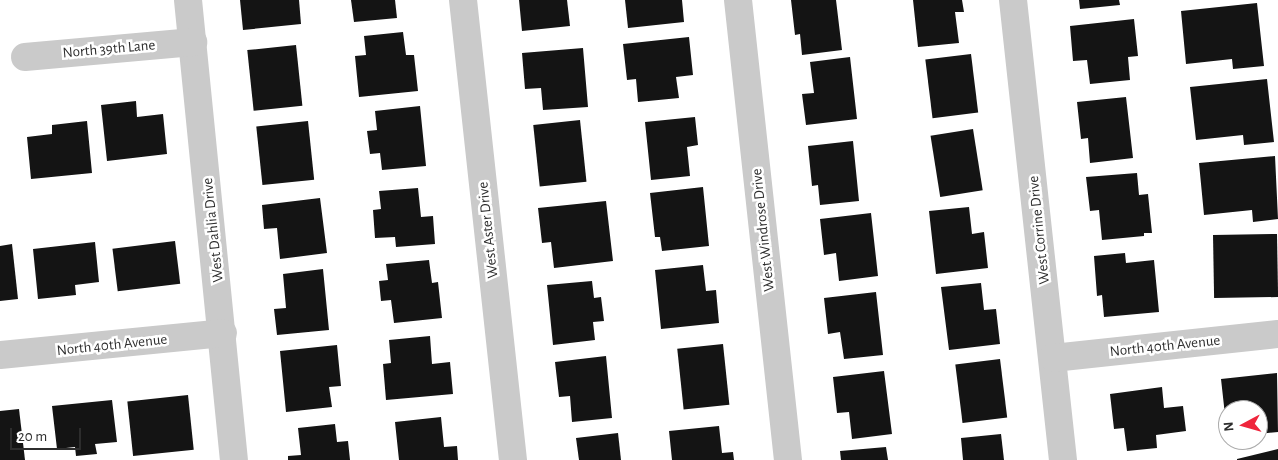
<!DOCTYPE html>
<style>
body{margin:0}
#map{position:relative;width:1278px;height:460px;overflow:hidden;background:#fff;font-family:"Alegreya Sans",sans-serif}
div>[style]{position:absolute}
[style*='--x']{left:calc(var(--x)*1px);top:calc(var(--y)*1px);width:calc(var(--w)*1px);rotate:calc(var(--a)*1deg)}
.building>*{inset:0;background:#141414;transform-origin:0 0}
.minor>*{height:28px;margin:-14px;padding:0 14px;transform-origin:14px;border-radius:14px;background:#cacaca}
span{translate:-50% -50%;white-space:nowrap;text-align:center;line-height:1.15;-webkit-text-stroke:5px #fff;paint-order:stroke}
.street-label{font-size:15px;color:#2d2d2d}
.north{position:absolute;left:1218px;top:400px;width:50px;height:50px;box-sizing:border-box;background:#fff;border:1px solid #ababab;border-radius:50%;rotate:264deg;font-size:14px;font-weight:700;line-height:20px;text-align:center;color:#2d2d2d}
.north::after{content:'';display:block;margin:auto;width:18px;height:22px;background:#ef253c;clip-path:polygon(50% 0,100% 100%,50% 72%,0 100%)}
.scale{position:absolute;left:10px;top:428px;width:71px;height:22px;box-sizing:border-box;border:2px solid #2d2d2d;border-top:0;padding-left:6px;font-size:15px;line-height:18px;white-space:nowrap;color:#2d2d2d;-webkit-text-stroke:4px #fff;paint-order:stroke}
</style>
<div id="map">
<div class="building">
<div style="clip-path:polygon(240px 0,299px 0,301px 24px,243px 30px)"></div>
<div style="clip-path:polygon(351px 0,395px 0,397px 18px,354px 22px)"></div>
<div style="clip-path:polygon(519px 0,567px 0,570px 26px,522px 31px)"></div>
<div style="clip-path:polygon(625px 0,682px 0,684px 22px,628px 28px)"></div>
<div style="clip-path:polygon(791px 0,836px 0,842px 50px,802px 55px,800px 34px,795px 35px)"></div>
<div style="clip-path:polygon(913px 0,962px 0,964px 12px,955px 12px,959px 43px,918px 47px)"></div>
<div style="clip-path:polygon(1079px 0,1119px 0,1120px 5px,1080px 9px)"></div>
<div style="clip-path:polygon(1257px 3px,1264px 66px,1233px 69px,1232px 59px,1186px 64px,1181px 11px)"></div>
<div style="clip-path:polygon(1134px 19px,1138px 56px,1128px 57px,1130px 80px,1090px 84px,1087px 60px,1073px 61px,1070px 26px)"></div>
<div style="clip-path:polygon(403px 32px,406px 55px,414px 55px,418px 91px,359px 97px,355px 56px,366px 55px,364px 36px)"></div>
<div style="clip-path:polygon(689px 37px,693px 75px,676px 77px,679px 98px,638px 102px,636px 79px,627px 80px,623px 44px)"></div>
<div style="left:296px;top:45px;width:61px;height:49px;rotate:84deg"></div>
<div style="clip-path:polygon(583px 48px,588px 107px,543px 110px,541px 88px,525px 89px,522px 53px)"></div>
<div style="left:971px;top:54px;width:59px;height:46px;rotate:83deg"></div>
<div style="clip-path:polygon(850px 57px,857px 119px,806px 125px,802px 94px,814px 93px,810px 62px)"></div>
<div style="clip-path:polygon(1267px 79px,1274px 142px,1244px 145px,1243px 135px,1196px 140px,1190px 87px)"></div>
<div style="clip-path:polygon(1126px 97px,1133px 158px,1090px 163px,1088px 138px,1081px 139px,1077px 102px)"></div>
<div style="clip-path:polygon(136px 101px,137px 117px,163px 114px,167px 154px,107px 161px,101px 105px)"></div>
<div style="clip-path:polygon(420px 106px,426px 166px,382px 170px,380px 153px,370px 154px,367px 131px,377px 130px,375px 111px)"></div>
<div style="clip-path:polygon(695px 117px,698px 145px,687px 147px,690px 176px,651px 180px,645px 122px)"></div>
<div style="left:580px;top:120px;width:62px;height:47px;rotate:84deg"></div>
<div style="clip-path:polygon(87px 121px,92px 173px,31px 179px,27px 137px,52px 134px,52px 125px)"></div>
<div style="left:308px;top:121px;width:59px;height:52px;rotate:84deg"></div>
<div style="left:973px;top:129px;width:62px;height:43px;rotate:81deg"></div>
<div style="clip-path:polygon(853px 141px,859px 201px,820px 205px,818px 185px,812px 186px,808px 146px)"></div>
<div style="clip-path:polygon(1275px 156px,1278px 219px,1253px 222px,1252px 210px,1204px 215px,1199px 163px)"></div>
<div style="clip-path:polygon(1137px 173px,1139px 195px,1148px 194px,1152px 233px,1144px 233px,1144px 236px,1102px 240px,1099px 210px,1090px 211px,1086px 177px)"></div>
<div style="clip-path:polygon(703px 187px,709px 246px,662px 251px,660px 237px,655px 237px,650px 193px)"></div>
<div style="clip-path:polygon(418px 188px,421px 217px,433px 216px,435px 244px,396px 247px,395px 237px,375px 238px,373px 210px,381px 209px,379px 191px)"></div>
<div style="clip-path:polygon(320px 198px,327px 253px,280px 259px,277px 228px,264px 229px,262px 205px)"></div>
<div style="clip-path:polygon(606px 201px,613px 261px,554px 268px,551px 242px,542px 243px,538px 208px)"></div>
<div style="clip-path:polygon(969px 207px,972px 234px,984px 232px,988px 268px,936px 274px,929px 211px)"></div>
<div style="clip-path:polygon(871px 213px,878px 276px,839px 281px,836px 253px,824px 255px,820px 219px)"></div>
<div style="left:1277px;top:234px;width:63px;height:64px;rotate:89deg"></div>
<div style="left:175px;top:241px;width:43px;height:63px;rotate:83deg"></div>
<div style="clip-path:polygon(95px 242px,99px 282px,75px 285px,76px 295px,38px 299px,33px 249px)"></div>
<div style="clip-path:polygon(12px 244px,18px 299px,0 301px,0 246px)"></div>
<div style="clip-path:polygon(1125px 253px,1126px 263px,1154px 260px,1159px 312px,1104px 317px,1102px 295px,1097px 296px,1094px 256px)"></div>
<div style="clip-path:polygon(429px 260px,432px 283px,438px 282px,442px 318px,394px 323px,391px 300px,381px 301px,379px 281px,388px 280px,386px 264px)"></div>
<div style="clip-path:polygon(703px 265px,706px 291px,716px 290px,719px 323px,661px 329px,655px 270px)"></div>
<div style="clip-path:polygon(323px 269px,329px 330px,277px 335px,274px 309px,286px 308px,283px 274px)"></div>
<div style="clip-path:polygon(592px 281px,594px 298px,601px 297px,604px 321px,593px 322px,595px 340px,553px 345px,547px 285px)"></div>
<div style="clip-path:polygon(981px 283px,984px 310px,996px 309px,1000px 344px,949px 350px,941px 287px)"></div>
<div style="clip-path:polygon(876px 292px,883px 355px,844px 359px,840px 332px,828px 334px,824px 298px)"></div>
<div style="clip-path:polygon(430px 336px,432px 364px,450px 362px,453px 394px,386px 400px,383px 364px,391px 363px,389px 340px)"></div>
<div style="left:723px;top:344px;width:61px;height:46px;rotate:84deg"></div>
<div style="clip-path:polygon(337px 345px,341px 386px,329px 387px,332px 407px,286px 412px,280px 351px)"></div>
<div style="clip-path:polygon(606px 356px,612px 418px,572px 422px,570px 396px,559px 397px,555px 362px)"></div>
<div style="left:1000px;top:359px;width:59px;height:45px;rotate:83deg"></div>
<div style="clip-path:polygon(884px 371px,892px 434px,852px 439px,849px 412px,837px 413px,833px 377px)"></div>
<div style="clip-path:polygon(1277px 373px,1278px 432px,1258px 434px,1258px 410px,1228px 410px,1227px 433px,1221px 379px)"></div>
<div style="clip-path:polygon(1162px 387px,1164px 408px,1183px 406px,1186px 431px,1156px 435px,1157px 448px,1127px 451px,1124px 428px,1114px 429px,1110px 394px)"></div>
<div style="left:188px;top:395px;width:55px;height:61px;rotate:84deg"></div>
<div style="clip-path:polygon(112px 400px,117px 442px,95px 444px,97px 454px,76px 456px,75px 447px,57px 449px,52px 406px)"></div>
<div style="clip-path:polygon(19px 409px,25px 460px,0 460px,0 411px)"></div>
<div style="clip-path:polygon(441px 417px,444px 447px,457px 446px,458px 460px,399px 460px,395px 422px)"></div>
<div style="clip-path:polygon(335px 424px,337px 442px,348px 441px,350px 460px,288px 460px,288px 456px,301px 455px,298px 428px)"></div>
<div style="clip-path:polygon(719px 426px,722px 453px,733px 452px,734px 460px,672px 460px,669px 431px)"></div>
<div style="clip-path:polygon(618px 433px,621px 460px,579px 460px,576px 438px)"></div>
<div style="clip-path:polygon(1001px 434px,1004px 460px,963px 460px,961px 438px)"></div>
<div style="clip-path:polygon(886px 447px,888px 460px,841px 460px,840px 451px)"></div>
<div style="clip-path:polygon(1278px 449px,1278px 460px,1237px 460px,1237px 459px)"></div>
</div>
<div class="minor">
<div style="--x:188;--y:0;--w:462;--a:84.3"></div>
<div style="--x:463;--y:0;--w:463;--a:83.8"></div>
<div style="--x:738;--y:0;--w:463;--a:83.8"></div>
<div style="--x:1013;--y:0;--w:463;--a:83.8"></div>
<div style="--x:25;--y:57;--w:169;--a:-5.1"></div>
<div style="--x:0;--y:355;--w:224;--a:-5.6"></div>
<div style="--x:1053;--y:358;--w:226;--a:-6.1"></div>
</div>
<div class="street-label">
<span style="left:109px;top:49px;rotate:-5deg">North 39th Lane</span>
<span style="left:213px;top:230px;rotate:-96deg">West Dahlia Drive</span>
<span style="left:488px;top:230px;rotate:-96deg">West Aster Drive</span>
<span style="left:763px;top:230px;rotate:-96deg">West Windrose Drive</span>
<span style="left:1039px;top:230px;rotate:-96deg">West Corrine Drive</span>
<span style="left:112px;top:345px;rotate:-6deg">North 40th Avenue</span>
<span style="left:1165px;top:346px;rotate:-6deg">North 40th Avenue</span>
</div>
<div class="north">N</div>
<div class="scale">20 m</div>
</div>
